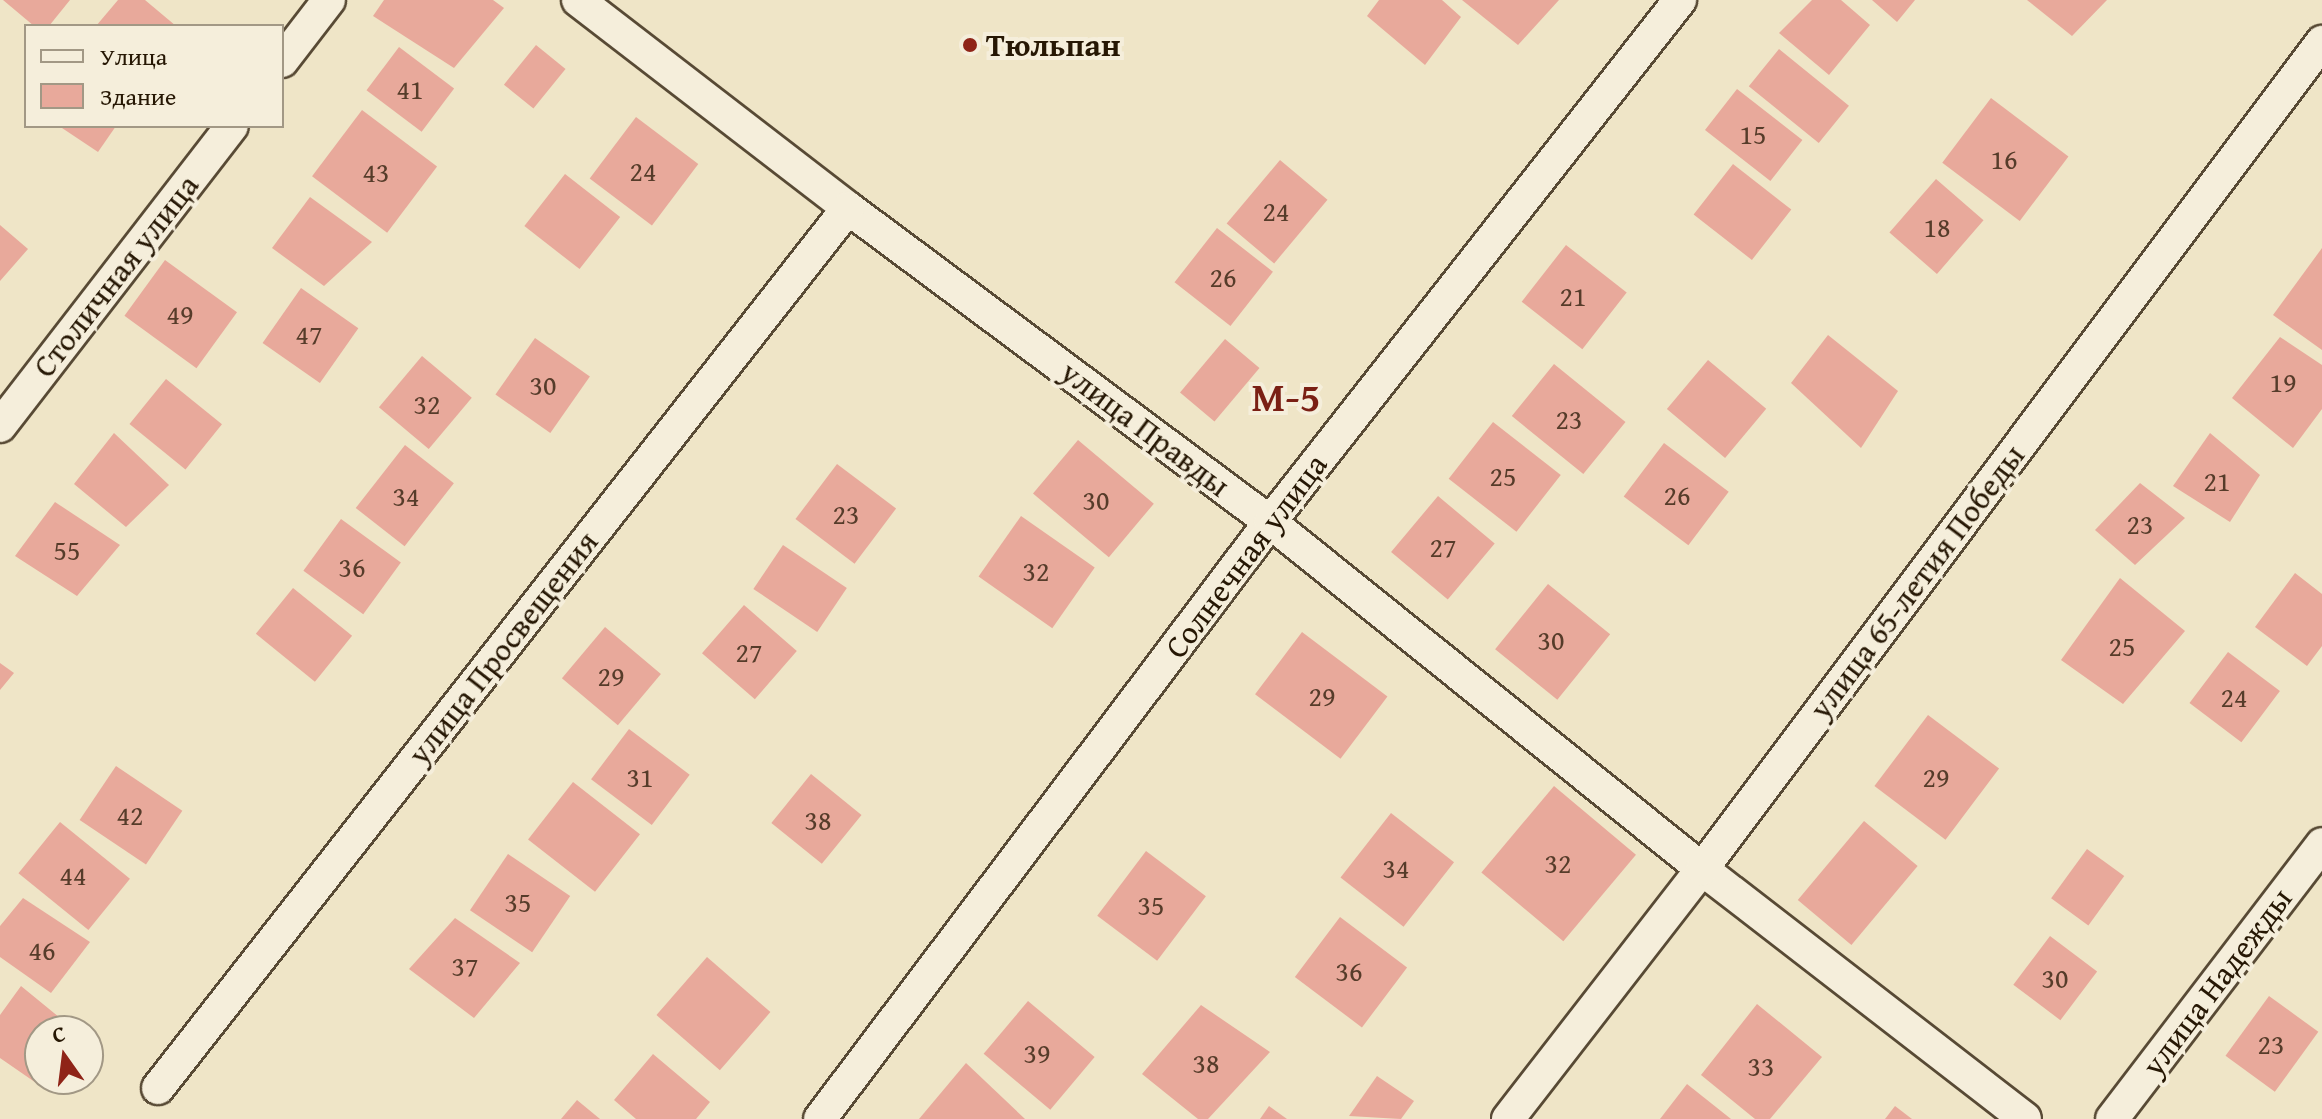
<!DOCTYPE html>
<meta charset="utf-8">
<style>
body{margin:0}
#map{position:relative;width:2322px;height:1119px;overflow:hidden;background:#efe5c7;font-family:"Gentium Book Plus",serif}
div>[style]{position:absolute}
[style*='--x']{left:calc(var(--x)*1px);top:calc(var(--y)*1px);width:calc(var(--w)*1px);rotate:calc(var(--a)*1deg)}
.building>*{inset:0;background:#e8a99b;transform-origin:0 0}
.roads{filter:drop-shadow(2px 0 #584a35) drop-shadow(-2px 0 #584a35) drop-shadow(0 2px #584a35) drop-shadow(0 -2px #584a35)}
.street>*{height:32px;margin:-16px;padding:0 16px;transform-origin:16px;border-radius:16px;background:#f5eedb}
.dots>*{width:22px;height:22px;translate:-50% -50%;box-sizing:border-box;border:4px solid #f5eedb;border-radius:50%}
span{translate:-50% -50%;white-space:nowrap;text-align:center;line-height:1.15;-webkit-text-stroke:8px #f5eedb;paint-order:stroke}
.number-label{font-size:28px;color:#563c2a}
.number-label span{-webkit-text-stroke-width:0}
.poi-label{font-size:32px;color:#261704;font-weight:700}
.left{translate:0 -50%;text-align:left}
.street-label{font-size:32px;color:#261704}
.district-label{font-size:40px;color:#7a1f14;font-weight:700}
.legend{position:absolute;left:24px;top:24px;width:260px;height:104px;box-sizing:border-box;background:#f5eedb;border:2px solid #a29885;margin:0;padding:10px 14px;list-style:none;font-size:24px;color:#261704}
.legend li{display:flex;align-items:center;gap:16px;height:40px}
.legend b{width:40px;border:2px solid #a29885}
.north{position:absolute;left:24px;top:1015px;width:80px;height:80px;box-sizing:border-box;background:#f5eedb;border:2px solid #a29885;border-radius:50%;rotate:346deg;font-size:22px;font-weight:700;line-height:32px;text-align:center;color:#261704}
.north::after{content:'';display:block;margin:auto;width:28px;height:36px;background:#8f2418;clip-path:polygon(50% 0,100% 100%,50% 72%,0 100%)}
</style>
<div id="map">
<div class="building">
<div style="clip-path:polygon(3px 0,70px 0,49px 26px,34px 26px)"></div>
<div style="clip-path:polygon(118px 0,145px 0,176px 26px,96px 26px)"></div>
<div style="clip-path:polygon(384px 0,493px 0,504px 8px,454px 68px,373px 16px)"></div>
<div style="clip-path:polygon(1379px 0,1442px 0,1461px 17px,1425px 65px,1367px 16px)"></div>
<div style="clip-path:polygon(1462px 0,1559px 0,1518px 45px)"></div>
<div style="clip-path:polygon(1812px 0,1841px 0,1870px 25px,1829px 75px,1779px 33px)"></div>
<div style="clip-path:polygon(1872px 0,1915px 0,1897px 22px)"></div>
<div style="clip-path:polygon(2027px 0,2107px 0,2072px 36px)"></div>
<div style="left:536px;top:45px;width:38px;height:51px;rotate:39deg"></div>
<div style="left:399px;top:47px;width:69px;height:54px;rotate:37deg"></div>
<div style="left:1779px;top:49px;width:90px;height:48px;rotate:39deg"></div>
<div style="left:1737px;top:89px;width:83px;height:52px;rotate:38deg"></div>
<div style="left:1991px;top:98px;width:97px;height:81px;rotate:37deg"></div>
<div style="left:362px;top:110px;width:94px;height:83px;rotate:37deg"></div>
<div style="left:636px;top:117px;width:78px;height:77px;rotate:37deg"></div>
<div style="clip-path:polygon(59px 126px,116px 126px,98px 152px)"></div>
<div style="left:1280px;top:160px;width:62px;height:83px;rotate:40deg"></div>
<div style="left:1733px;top:164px;width:74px;height:64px;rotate:38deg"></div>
<div style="left:565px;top:174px;width:70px;height:66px;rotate:38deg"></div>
<div style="left:1936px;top:179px;width:63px;height:71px;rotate:41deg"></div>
<div style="clip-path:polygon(310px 197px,372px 242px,324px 286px,272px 248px)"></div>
<div style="clip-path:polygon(0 225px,28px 249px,0 281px)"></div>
<div style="left:1217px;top:228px;width:71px;height:69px;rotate:38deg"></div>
<div style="left:1566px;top:245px;width:77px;height:72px;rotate:38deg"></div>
<div style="clip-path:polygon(2322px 248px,2322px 350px,2273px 315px)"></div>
<div style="left:165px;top:260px;width:89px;height:69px;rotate:36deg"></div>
<div style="left:301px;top:288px;width:70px;height:67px;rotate:35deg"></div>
<div style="clip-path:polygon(1828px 335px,1898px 391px,1861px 448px,1791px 383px)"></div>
<div style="clip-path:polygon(2280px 337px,2322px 365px,2322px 409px,2293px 448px,2232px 398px)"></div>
<div style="left:535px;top:338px;width:67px;height:69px;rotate:35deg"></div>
<div style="left:1225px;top:339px;width:45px;height:70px;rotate:40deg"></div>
<div style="left:422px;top:356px;width:65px;height:67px;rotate:40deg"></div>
<div style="left:1708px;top:360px;width:76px;height:64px;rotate:40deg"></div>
<div style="left:1554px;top:364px;width:92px;height:67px;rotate:39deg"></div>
<div style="left:166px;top:379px;width:72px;height:58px;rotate:39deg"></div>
<div style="left:1493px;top:422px;width:86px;height:72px;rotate:38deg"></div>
<div style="clip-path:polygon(114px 433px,169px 485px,126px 527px,74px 484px)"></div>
<div style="clip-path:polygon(2210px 433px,2260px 475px,2230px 522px,2173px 486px)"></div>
<div style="left:1078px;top:440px;width:99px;height:70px;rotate:40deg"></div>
<div style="left:1664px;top:443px;width:81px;height:67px;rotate:37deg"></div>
<div style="left:405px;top:445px;width:62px;height:80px;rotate:38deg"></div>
<div style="left:837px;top:464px;width:74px;height:69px;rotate:37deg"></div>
<div style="clip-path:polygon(2140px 483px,2185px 518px,2135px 565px,2095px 530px)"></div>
<div style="left:1438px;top:496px;width:74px;height:73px;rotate:40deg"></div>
<div style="clip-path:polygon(55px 502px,120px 545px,77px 596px,15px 556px)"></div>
<div style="left:1021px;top:516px;width:90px;height:74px;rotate:35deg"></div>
<div style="left:341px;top:519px;width:74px;height:64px;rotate:36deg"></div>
<div style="left:783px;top:545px;width:77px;height:53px;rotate:34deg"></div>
<div style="clip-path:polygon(2295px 573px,2322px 594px,2322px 646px,2307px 666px,2255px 627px)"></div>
<div style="clip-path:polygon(2120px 578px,2185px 631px,2123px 704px,2061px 660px)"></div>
<div style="left:1548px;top:584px;width:80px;height:84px;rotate:39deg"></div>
<div style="left:293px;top:588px;width:76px;height:59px;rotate:39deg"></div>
<div style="left:744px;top:605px;width:70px;height:64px;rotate:41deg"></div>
<div style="left:605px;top:627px;width:73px;height:67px;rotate:40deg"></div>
<div style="left:1302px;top:632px;width:107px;height:78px;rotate:37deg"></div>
<div style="left:2228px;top:652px;width:65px;height:64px;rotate:37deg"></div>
<div style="clip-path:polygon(0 663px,14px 673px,0 690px)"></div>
<div style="left:1928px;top:715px;width:89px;height:89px;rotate:37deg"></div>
<div style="left:629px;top:729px;width:76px;height:63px;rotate:37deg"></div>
<div style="left:116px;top:766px;width:80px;height:65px;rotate:34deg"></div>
<div style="left:811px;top:774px;width:65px;height:63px;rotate:39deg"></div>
<div style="left:573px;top:782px;width:85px;height:73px;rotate:38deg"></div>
<div style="left:1554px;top:786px;width:107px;height:113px;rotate:40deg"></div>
<div style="left:1391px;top:813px;width:80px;height:82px;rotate:38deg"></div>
<div style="left:1864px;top:821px;width:70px;height:103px;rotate:40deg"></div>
<div style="left:60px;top:822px;width:90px;height:66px;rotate:39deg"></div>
<div style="left:2087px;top:849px;width:46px;height:61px;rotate:36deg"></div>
<div style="left:1146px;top:851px;width:75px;height:81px;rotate:37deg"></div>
<div style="left:508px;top:854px;width:75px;height:68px;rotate:34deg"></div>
<div style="clip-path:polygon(23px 898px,90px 942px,51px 993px,0 957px,0 926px)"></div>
<div style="left:1340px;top:917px;width:84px;height:75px;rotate:37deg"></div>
<div style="clip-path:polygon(455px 918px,520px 963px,474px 1018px,409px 969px)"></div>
<div style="left:2050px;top:936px;width:59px;height:61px;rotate:37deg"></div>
<div style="left:707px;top:957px;width:84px;height:77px;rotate:41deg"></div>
<div style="clip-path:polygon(21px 986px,76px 1031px,40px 1031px,40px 1079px,48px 1079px,42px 1087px,0 1058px,0 1015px)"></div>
<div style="left:2269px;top:996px;width:61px;height:74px;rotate:36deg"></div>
<div style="left:1028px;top:1001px;width:87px;height:69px;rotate:40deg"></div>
<div style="clip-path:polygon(1757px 1004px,1822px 1057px,1770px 1119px,1755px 1119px,1701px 1075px)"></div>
<div style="clip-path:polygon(1201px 1005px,1270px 1052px,1208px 1119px,1198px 1119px,1142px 1074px)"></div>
<div style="clip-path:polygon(653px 1054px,710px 1102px,696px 1119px,636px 1119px,614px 1100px)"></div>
<div style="clip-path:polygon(966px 1063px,1025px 1119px,919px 1119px)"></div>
<div style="clip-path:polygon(1377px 1076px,1414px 1101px,1401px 1119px,1349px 1116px)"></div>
<div style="clip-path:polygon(1687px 1084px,1731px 1119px,1660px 1119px)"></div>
<div style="clip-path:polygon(577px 1100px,600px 1119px,561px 1119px)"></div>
<div style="clip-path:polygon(1269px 1106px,1287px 1119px,1260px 1119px)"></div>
<div style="clip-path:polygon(1895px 1106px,1912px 1119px,1885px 1119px)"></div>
</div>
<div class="roads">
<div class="street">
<div style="--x:578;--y:0;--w:341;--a:37.6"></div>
<div style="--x:848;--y:208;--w:526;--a:36.65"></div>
<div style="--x:1270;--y:522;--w:554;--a:38.77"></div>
<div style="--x:1702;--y:869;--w:408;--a:37.7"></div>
<div style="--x:282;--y:61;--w:77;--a:-52.4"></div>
<div style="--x:0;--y:426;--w:379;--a:-52.3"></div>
<div style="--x:158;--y:1088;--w:1118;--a:-51.9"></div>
<div style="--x:820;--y:1119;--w:748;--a:-52.99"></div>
<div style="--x:1270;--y:522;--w:664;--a:-51.85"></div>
<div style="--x:1508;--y:1119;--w:316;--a:-52.2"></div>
<div style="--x:1702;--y:869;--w:1034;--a:-53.14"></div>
<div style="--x:2112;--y:1119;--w:346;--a:-52.6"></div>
</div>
</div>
<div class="dots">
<div style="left:970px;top:45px;background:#8f2418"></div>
</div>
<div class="number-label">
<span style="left:410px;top:89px">41</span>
<span style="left:1753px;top:134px">15</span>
<span style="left:2004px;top:159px">16</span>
<span style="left:643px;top:171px">24</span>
<span style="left:376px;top:172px">43</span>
<span style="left:1276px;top:211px">24</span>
<span style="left:1937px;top:227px">18</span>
<span style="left:1223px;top:277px">26</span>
<span style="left:1573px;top:296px">21</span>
<span style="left:180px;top:314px">49</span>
<span style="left:309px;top:334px">47</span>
<span style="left:2283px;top:382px">19</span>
<span style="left:543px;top:385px">30</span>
<span style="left:427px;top:404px">32</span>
<span style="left:1569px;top:419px">23</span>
<span style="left:1503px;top:476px">25</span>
<span style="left:2217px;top:481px">21</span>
<span style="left:1677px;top:495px">26</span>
<span style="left:406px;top:496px">34</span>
<span style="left:1096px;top:500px">30</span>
<span style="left:846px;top:514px">23</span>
<span style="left:2140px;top:524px">23</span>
<span style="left:1443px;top:547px">27</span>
<span style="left:67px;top:550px">55</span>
<span style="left:352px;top:567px">36</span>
<span style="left:1036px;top:571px">32</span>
<span style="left:1551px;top:640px">30</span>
<span style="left:2122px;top:646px">25</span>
<span style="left:749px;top:652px">27</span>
<span style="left:611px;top:676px">29</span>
<span style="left:1322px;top:696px">29</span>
<span style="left:2234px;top:697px">24</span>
<span style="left:640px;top:777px">31</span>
<span style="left:1936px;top:777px">29</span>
<span style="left:130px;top:815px">42</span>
<span style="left:818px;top:820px">38</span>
<span style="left:1558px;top:863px">32</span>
<span style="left:1396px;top:868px">34</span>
<span style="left:73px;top:875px">44</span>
<span style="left:518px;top:902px">35</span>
<span style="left:1151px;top:905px">35</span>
<span style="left:42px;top:950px">46</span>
<span style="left:465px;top:966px">37</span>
<span style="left:1349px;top:971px">36</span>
<span style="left:2055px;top:978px">30</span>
<span style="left:2271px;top:1044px">23</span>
<span style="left:1037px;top:1053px">39</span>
<span style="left:1206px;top:1063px">38</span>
<span style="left:1761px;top:1066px">33</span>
</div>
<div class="poi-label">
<span class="left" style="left:986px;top:45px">Тюльпан</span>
</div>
<div class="street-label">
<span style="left:116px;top:276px;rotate:-52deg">Столичная улица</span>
<span style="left:1145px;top:429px;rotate:37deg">улица Правды</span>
<span style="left:1246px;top:556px;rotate:-53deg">Солнечная улица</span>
<span style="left:1917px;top:582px;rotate:-53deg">улица 65-летия Победы</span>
<span style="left:503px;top:648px;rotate:-52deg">улица Просвещения</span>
<span style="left:2217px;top:982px;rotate:-53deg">улица Надежды</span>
</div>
<div class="district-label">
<span style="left:1286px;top:397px">М-5</span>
</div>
<ul class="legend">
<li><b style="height:10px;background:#f5eedb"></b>Улица</li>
<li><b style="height:22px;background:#e8a99b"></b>Здание</li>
</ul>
<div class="north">С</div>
</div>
